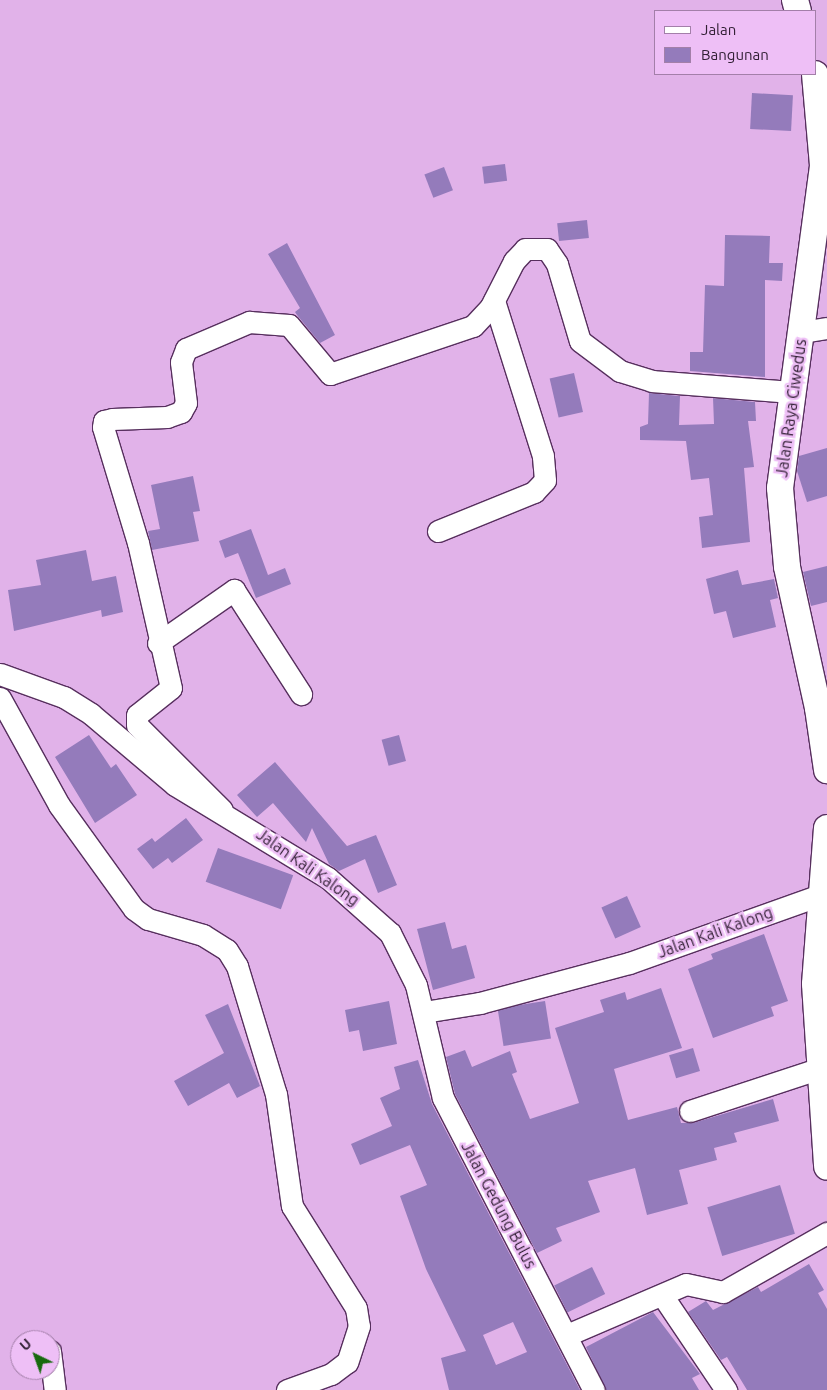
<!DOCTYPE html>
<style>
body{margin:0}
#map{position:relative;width:827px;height:1390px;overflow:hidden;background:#e1b2e9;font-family:Ubuntu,sans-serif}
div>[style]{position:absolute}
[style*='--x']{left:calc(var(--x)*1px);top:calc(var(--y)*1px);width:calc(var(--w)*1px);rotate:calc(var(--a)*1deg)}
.building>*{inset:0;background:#947bbb;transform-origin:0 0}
.roads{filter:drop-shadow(1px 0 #572f5e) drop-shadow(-1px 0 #572f5e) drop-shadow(0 1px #572f5e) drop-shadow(0 -1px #572f5e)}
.minor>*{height:21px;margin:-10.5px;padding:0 10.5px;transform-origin:10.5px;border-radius:10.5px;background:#fff}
.tertiary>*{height:26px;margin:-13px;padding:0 13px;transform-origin:13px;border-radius:13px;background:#fff}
span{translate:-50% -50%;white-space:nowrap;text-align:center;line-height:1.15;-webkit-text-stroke:5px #eebff6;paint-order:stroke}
.street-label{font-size:16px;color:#322035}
.legend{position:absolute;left:654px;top:10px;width:162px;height:65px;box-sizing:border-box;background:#eebff6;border:1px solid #a37fa9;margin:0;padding:6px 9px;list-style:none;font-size:15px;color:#322035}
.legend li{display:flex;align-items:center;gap:10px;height:25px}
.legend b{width:25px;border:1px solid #a37fa9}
.north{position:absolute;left:10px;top:1330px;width:50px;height:50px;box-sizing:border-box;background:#eebff6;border:1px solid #a37fa9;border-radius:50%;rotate:318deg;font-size:14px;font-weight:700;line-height:20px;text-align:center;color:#322035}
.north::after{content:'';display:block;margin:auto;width:18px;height:22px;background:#176a0e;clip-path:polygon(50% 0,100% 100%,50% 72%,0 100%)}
</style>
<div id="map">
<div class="building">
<div style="left:752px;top:93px;width:41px;height:36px;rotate:3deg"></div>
<div style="left:505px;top:164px;width:17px;height:23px;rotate:83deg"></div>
<div style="left:444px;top:167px;width:25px;height:21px;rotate:69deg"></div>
<div style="left:587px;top:220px;width:18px;height:30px;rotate:84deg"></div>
<div style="clip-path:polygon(725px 235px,770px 236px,769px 263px,783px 263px,782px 281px,765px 280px,765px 377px,690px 371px,690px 352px,703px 352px,705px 285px,724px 286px)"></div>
<div style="clip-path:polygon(287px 243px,335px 335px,320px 343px,297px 315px,295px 312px,300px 308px,268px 254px)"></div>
<div style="left:574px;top:373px;width:40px;height:25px;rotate:77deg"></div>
<div style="clip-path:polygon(649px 393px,680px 396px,679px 425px,714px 424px,713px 398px,755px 402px,756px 421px,748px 421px,754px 467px,744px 468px,750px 542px,702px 548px,699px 517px,713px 515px,709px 478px,691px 480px,686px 441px,640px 440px,640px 427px,648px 424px)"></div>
<div style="clip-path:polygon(827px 448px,827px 496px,807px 502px,797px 471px,799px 456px)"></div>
<div style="clip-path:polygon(193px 476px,200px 511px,193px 512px,199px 541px,152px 550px,148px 531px,160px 529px,151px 485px)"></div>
<div style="clip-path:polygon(251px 529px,268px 575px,285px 568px,291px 584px,256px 598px,238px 553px,225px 558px,219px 541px)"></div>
<div style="clip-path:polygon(86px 550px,92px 581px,116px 576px,123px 612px,102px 617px,101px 610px,14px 631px,8px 590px,41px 585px,36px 560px)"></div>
<div style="clip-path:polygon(827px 566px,827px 602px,811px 606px,803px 572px)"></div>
<div style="clip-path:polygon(738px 570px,742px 585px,774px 579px,778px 598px,770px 600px,776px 627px,733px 638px,726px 611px,714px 614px,706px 579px)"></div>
<div style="clip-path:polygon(89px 735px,111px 768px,116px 764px,137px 795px,95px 823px,55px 757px)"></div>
<div style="left:399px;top:735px;width:27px;height:18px;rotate:75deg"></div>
<div style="clip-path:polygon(275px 762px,347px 846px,376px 835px,397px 885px,378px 893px,365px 859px,339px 871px,329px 864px,312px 828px,306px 842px,273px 803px,257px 817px,237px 795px)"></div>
<div style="clip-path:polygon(186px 818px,203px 840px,172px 863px,168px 858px,153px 869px,137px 849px,152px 838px,155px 842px)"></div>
<div style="left:218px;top:848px;width:80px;height:36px;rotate:20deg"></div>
<div style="left:627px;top:896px;width:34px;height:28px;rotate:66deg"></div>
<div style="clip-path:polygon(445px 922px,452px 949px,466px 945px,475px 978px,433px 990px,417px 929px)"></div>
<div style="clip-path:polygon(764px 934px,788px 1001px,771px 1007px,774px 1016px,713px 1038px,688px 969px,713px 959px,711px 954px)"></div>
<div style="clip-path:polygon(661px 988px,682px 1048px,614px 1069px,628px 1120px,677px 1107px,681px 1123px,693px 1123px,773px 1099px,779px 1121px,734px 1133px,737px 1142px,714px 1148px,717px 1160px,679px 1170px,688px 1204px,647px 1215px,635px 1168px,588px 1181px,600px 1212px,556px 1228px,562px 1241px,537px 1253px,455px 1094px,446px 1057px,465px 1050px,472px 1067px,510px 1051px,517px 1072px,512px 1074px,530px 1119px,579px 1103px,555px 1028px,604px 1012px,600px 1000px,625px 992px,627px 1000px)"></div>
<div style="clip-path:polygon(389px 1001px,397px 1044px,363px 1051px,359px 1030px,349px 1032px,345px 1010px)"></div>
<div style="left:545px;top:1001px;width:38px;height:48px;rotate:81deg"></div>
<div style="clip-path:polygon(228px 1004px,260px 1086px,237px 1098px,229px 1083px,188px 1106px,174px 1081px,224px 1053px,205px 1015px)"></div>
<div style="left:693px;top:1048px;width:24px;height:25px;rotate:73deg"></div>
<div style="clip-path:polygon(evenodd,418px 1060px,432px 1104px,580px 1390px,449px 1390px,441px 1358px,466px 1351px,426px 1269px,400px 1196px,427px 1185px,410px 1145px,360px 1165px,351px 1144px,392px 1126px,380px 1098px,400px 1089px,394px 1067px,418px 1060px,513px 1322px,527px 1352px,496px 1365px,483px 1335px,513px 1322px)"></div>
<div style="left:780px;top:1185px;width:51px;height:76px;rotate:73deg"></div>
<div style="clip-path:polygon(809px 1264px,824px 1290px,818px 1293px,827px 1309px,827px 1390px,747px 1390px,727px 1357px,721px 1360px,688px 1312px,706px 1301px,713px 1310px,758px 1287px,761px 1292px)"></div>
<div style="left:592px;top:1267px;width:30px;height:42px;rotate:64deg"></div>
<div style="clip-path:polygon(653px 1312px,700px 1374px,692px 1378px,699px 1390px,606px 1390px,586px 1347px)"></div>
</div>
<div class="roads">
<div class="minor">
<div style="--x:802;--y:332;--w:25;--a:-9"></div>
<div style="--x:438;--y:531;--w:104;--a:-22.1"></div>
<div style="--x:534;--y:492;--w:16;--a:-47"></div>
<div style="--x:545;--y:480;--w:24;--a:-95"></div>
<div style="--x:543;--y:456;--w:163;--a:-107.5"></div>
<div style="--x:158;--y:643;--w:93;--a:-34.9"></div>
<div style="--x:234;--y:590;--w:124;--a:57.2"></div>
<div style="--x:0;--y:674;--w:68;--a:19.8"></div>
<div style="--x:64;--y:697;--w:32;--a:32"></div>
<div style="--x:91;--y:714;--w:110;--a:40.2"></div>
<div style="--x:175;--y:785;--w:179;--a:31.3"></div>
<div style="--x:328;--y:878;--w:83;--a:41.6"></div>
<div style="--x:390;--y:933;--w:58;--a:63.4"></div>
<div style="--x:416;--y:985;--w:116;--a:76.6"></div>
<div style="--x:443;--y:1098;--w:329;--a:62.7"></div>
<div style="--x:0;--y:698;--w:122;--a:61.1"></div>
<div style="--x:59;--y:805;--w:128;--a:54.2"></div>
<div style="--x:134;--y:909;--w:17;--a:36"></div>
<div style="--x:148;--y:919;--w:57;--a:16.2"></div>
<div style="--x:203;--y:935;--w:28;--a:32"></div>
<div style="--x:227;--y:950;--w:19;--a:58"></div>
<div style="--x:237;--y:966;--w:134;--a:73.1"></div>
<div style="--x:276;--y:1094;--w:113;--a:81.9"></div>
<div style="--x:292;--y:1206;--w:120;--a:57.9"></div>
<div style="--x:356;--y:1308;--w:18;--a:81"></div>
<div style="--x:359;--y:1326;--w:38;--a:108"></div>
<div style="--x:347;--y:1362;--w:20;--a:143"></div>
<div style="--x:331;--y:1374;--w:47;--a:160"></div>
<div style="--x:222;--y:810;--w:120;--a:-135"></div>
<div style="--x:137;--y:725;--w:10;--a:-90"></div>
<div style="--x:137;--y:715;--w:43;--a:-38.5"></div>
<div style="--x:171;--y:688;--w:149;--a:-102.8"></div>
<div style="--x:138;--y:543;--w:121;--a:-106.8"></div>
<div style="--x:103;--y:427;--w:6;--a:-81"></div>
<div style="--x:104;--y:421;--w:8;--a:-14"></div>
<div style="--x:112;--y:419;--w:55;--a:-2.1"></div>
<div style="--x:167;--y:417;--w:15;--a:-20"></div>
<div style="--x:181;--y:412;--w:10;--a:-61"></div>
<div style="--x:186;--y:403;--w:41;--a:-97"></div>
<div style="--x:181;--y:362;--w:14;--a:-69"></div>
<div style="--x:186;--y:349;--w:69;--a:-23.2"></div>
<div style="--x:249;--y:322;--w:40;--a:4.3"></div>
<div style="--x:289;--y:325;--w:64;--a:50.1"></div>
<div style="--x:330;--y:374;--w:151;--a:-18.6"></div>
<div style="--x:473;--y:326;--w:25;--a:-47"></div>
<div style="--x:490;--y:308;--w:53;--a:-62.9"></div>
<div style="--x:514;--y:261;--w:16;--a:-47"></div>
<div style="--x:525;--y:249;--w:22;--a:0"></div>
<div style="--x:547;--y:249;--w:18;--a:56"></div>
<div style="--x:557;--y:264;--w:80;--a:73.4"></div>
<div style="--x:580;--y:341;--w:50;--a:36.9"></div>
<div style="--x:620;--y:371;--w:34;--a:17"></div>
<div style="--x:652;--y:381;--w:139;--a:4.5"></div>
<div style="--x:424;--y:1012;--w:57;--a:-9.1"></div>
<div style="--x:480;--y:1003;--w:154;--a:-15"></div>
<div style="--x:629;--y:963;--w:203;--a:-19.6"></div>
<div style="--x:690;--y:1111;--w:144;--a:-18.2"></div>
<div style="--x:662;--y:1295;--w:115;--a:56"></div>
<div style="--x:567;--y:1335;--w:129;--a:-23.2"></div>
<div style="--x:686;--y:1284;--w:38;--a:12"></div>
<div style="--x:723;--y:1292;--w:120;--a:-29.6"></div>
<div style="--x:50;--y:1351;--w:39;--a:83"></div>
</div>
<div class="tertiary">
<div style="--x:795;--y:0;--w:11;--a:75"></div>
<div style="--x:815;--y:74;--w:92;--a:85"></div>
<div style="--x:823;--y:166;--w:325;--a:97.6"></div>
<div style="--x:780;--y:488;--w:79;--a:84.9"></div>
<div style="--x:787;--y:567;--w:144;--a:77.6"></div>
<div style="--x:818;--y:708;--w:63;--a:81.7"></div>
<div style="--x:827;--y:828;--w:156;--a:94.4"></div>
<div style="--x:815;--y:984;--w:183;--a:86.2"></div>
</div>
</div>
<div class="street-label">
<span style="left:791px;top:408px;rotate:-82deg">Jalan Raya Ciwedus</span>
<span style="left:308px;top:867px;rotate:35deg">Jalan Kali Kalong</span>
<span style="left:715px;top:932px;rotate:-20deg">Jalan Kali Kalong</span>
<span style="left:499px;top:1205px;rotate:62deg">Jalan Gedung Bulus</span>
</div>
<ul class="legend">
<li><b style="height:6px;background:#fff"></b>Jalan</li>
<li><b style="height:14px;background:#947bbb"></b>Bangunan</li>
</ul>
<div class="north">U</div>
</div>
